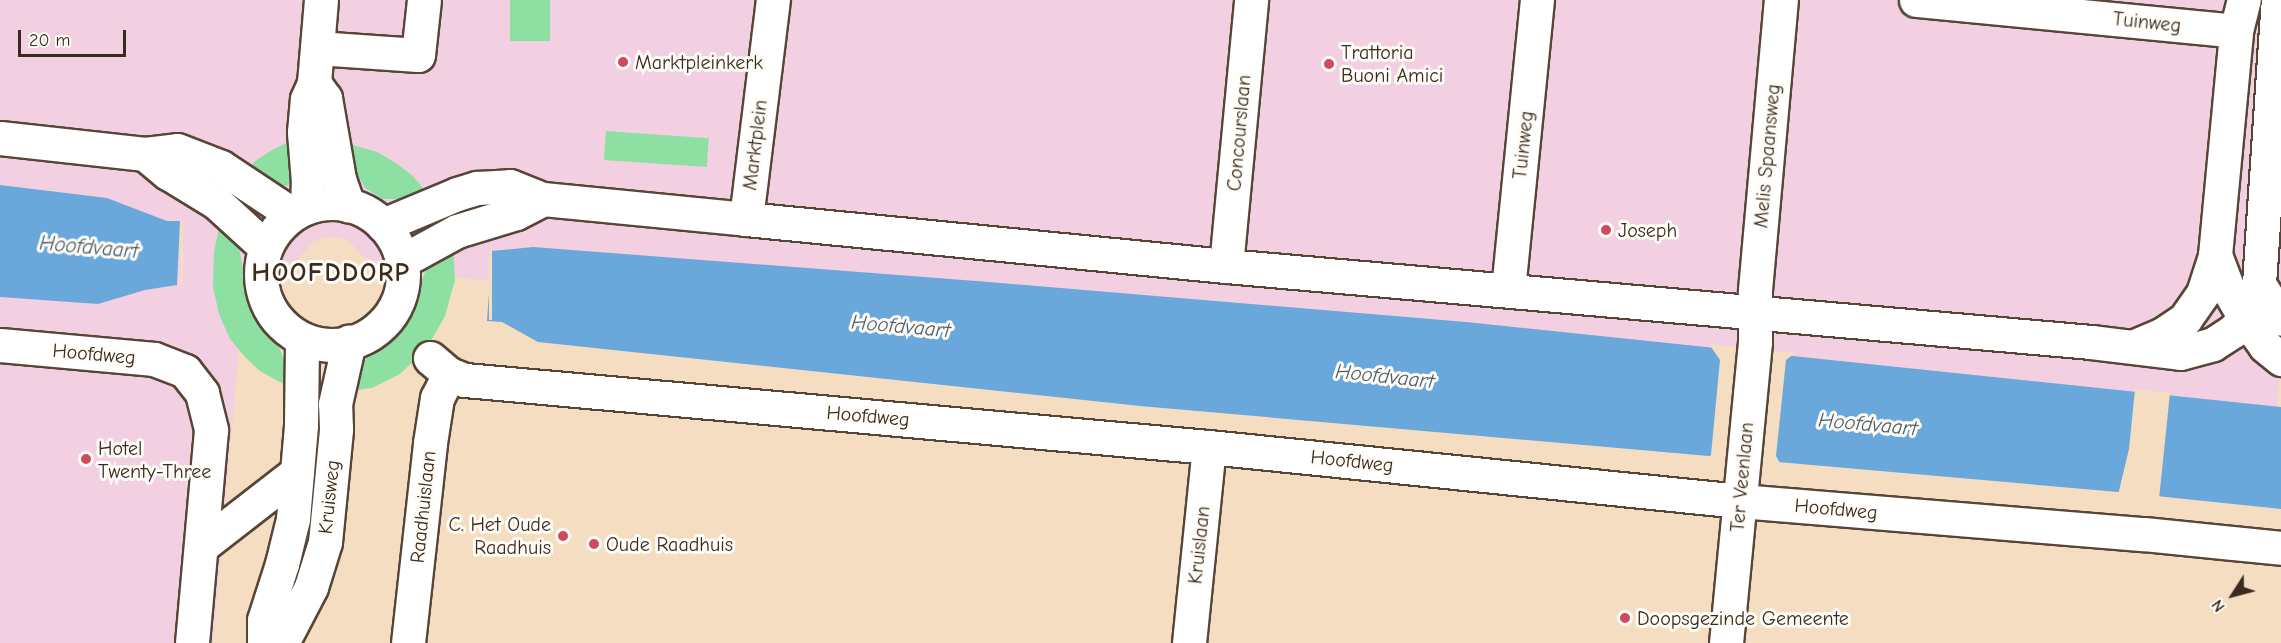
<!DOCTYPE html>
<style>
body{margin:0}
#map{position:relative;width:2281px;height:643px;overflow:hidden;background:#f5ddc2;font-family:"Comic Neue",sans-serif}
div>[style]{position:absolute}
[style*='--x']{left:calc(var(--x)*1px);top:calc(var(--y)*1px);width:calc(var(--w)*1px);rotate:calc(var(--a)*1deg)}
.built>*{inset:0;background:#f2cfe1}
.green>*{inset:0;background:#8de0a1;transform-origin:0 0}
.water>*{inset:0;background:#6aa8dc}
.pier>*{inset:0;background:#f5ddc2;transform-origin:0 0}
.roads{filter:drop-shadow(2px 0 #574537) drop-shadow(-2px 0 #574537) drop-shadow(0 2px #574537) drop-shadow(0 -2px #574537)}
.minor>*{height:33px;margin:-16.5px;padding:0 16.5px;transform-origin:16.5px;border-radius:16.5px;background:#fff}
.minor>.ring{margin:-16.5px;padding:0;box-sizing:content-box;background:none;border:33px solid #fff;border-radius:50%}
.dots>*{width:16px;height:16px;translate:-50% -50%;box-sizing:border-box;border:3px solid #fdfcf7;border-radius:50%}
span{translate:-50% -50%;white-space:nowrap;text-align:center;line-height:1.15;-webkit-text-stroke:6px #fdfcf7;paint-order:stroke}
.street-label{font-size:20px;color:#3b2a1e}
.poi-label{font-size:20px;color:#3b2a1e}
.left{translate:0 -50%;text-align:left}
.right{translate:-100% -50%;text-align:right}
.water-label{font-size:21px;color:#4e5c6a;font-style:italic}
.district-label{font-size:26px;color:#3b2a1e;font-weight:700;letter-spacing:1.5px}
.north{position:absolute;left:2203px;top:565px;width:60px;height:60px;-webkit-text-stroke:4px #fdfcf7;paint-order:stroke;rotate:234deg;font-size:16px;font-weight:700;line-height:24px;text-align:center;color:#3b2a1e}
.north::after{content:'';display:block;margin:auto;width:21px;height:27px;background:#3b2a1e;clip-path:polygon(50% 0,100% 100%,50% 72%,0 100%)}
.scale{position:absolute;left:18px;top:30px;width:108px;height:27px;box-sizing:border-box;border:3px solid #3b2a1e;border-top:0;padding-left:8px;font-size:18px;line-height:21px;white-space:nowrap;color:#3b2a1e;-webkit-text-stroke:4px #fdfcf7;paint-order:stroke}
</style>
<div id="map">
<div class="built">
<div style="clip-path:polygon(0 0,2281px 0,2281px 360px,2274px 456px,247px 257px,213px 643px,0 643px)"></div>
</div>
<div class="green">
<div style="left:510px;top:0;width:40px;height:41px"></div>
<div style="left:606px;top:131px;width:103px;height:29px;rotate:4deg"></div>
<div style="clip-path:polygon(298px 142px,296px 179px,287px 186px,271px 184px,250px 169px,254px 162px,267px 153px,284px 144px)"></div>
<div style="clip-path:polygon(346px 143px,377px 152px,396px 163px,413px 176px,428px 194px,413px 199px,383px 199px,365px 188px,350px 161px)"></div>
<div style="clip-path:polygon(220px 224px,231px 232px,239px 247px,251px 313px,280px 349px,288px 370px,289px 387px,260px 371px,245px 357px,230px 339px,219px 314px,213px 287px,214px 252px)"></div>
<div style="clip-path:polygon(453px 247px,455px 280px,445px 316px,427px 348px,400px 374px,372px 388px,350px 391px,353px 377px,362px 362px,405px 323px,425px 272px,436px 258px)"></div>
</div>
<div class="water">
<div style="clip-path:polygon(0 185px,107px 198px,167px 221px,180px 221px,177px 285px,145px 290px,98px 304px,0 297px)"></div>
<div style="clip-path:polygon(533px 247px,989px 282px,1466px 322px,2281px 407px,2281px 509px,2118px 492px,1140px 406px,538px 342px,502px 322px,487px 321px,492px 251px)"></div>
</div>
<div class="pier">
<div style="left:180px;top:221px;width:3px;height:64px"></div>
<div style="clip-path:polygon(325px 237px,337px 237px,349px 241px,366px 259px,368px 283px,364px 294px,353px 305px,305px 300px,296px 285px,294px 272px,297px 260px,313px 242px)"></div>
<div style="left:489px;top:251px;width:3px;height:69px"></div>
<div style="clip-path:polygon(1709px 344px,1795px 353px,1786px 360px,1776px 456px,1781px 465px,1706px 459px,1711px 455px,1720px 360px)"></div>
<div style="clip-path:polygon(2135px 389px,2170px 393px,2159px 499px,2118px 495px,2129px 449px)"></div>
</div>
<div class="roads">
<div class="minor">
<div style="--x:1916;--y:0;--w:321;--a:5.5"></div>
<div style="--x:317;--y:48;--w:101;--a:4"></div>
<div style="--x:418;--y:55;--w:55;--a:-83.8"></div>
<div style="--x:314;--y:83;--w:19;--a:54"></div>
<div style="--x:325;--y:98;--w:82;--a:80.2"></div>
<div style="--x:339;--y:179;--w:28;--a:71"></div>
<div style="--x:0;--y:138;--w:146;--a:6.3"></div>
<div style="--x:145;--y:154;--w:32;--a:-7"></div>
<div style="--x:177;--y:150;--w:47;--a:21.1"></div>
<div style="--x:221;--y:167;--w:85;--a:33.5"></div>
<div style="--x:145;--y:154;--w:30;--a:40"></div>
<div style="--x:168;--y:173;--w:57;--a:31.5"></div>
<div style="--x:217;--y:203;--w:65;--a:42.5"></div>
<div class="ring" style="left:261px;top:203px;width:109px;height:109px"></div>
<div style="--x:307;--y:207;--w:25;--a:-88"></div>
<div style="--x:308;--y:182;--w:50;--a:-94.6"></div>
<div style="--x:304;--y:132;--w:33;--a:-85"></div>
<div style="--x:307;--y:99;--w:17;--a:-66"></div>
<div style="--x:314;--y:83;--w:83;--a:-85.2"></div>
<div style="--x:746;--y:219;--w:221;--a:-83"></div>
<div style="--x:383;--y:225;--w:80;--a:-22.7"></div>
<div style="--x:457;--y:194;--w:21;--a:-17"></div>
<div style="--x:477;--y:188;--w:33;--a:-3"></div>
<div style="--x:510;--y:186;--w:35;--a:22"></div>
<div style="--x:543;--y:199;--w:204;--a:5.6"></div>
<div style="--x:746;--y:219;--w:482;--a:5.6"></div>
<div style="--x:1226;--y:266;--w:868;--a:5.02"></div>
<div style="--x:2091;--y:342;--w:90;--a:7"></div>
<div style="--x:2180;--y:353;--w:34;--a:-15"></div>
<div style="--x:2213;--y:344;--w:24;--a:-33"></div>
<div style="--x:2233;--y:331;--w:18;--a:-47"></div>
<div style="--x:2245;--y:318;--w:37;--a:-68"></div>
<div style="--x:2259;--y:284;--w:285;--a:-86.2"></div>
<div style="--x:2215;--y:255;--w:34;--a:69"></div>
<div style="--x:2227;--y:287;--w:36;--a:60"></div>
<div style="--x:2245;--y:318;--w:34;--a:54"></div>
<div style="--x:2265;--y:346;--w:21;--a:39"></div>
<div style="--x:402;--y:261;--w:63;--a:-28.6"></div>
<div style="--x:457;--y:231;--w:62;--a:-17"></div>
<div style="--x:516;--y:213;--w:30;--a:-27"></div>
<div style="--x:1226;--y:266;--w:267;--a:-84.6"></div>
<div style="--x:2259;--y:284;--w:41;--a:57.8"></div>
<div style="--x:1508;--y:290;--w:291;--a:-84.3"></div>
<div style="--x:0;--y:345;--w:155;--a:5.2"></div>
<div style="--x:154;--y:359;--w:33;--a:21"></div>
<div style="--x:185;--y:371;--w:28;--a:52"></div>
<div style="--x:202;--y:393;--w:38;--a:76"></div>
<div style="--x:211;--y:430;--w:214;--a:95.1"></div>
<div style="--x:2135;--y:346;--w:30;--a:-23"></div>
<div style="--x:2163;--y:334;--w:27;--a:-34"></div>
<div style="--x:2185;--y:319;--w:32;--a:-55"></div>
<div style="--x:2203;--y:293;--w:40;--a:-72"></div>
<div style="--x:2215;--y:255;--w:225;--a:-84.6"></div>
<div style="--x:2236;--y:31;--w:32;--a:-76"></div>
<div style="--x:430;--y:358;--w:25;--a:40"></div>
<div style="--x:449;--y:374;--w:17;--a:21"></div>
<div style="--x:465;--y:380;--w:747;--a:5.15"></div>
<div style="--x:1209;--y:447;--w:534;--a:5.81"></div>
<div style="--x:1740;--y:501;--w:405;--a:4.7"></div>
<div style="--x:2144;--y:534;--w:138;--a:5.8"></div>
<div style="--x:203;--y:545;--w:119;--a:-37.8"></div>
<div style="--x:264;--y:643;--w:23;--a:-90"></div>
<div style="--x:264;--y:620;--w:59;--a:-72.2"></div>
<div style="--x:282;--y:564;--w:46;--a:-76.3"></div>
<div style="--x:293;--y:519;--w:94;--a:-85.1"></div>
<div style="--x:301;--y:425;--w:85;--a:-89.3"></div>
<div style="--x:282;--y:643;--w:63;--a:-62.6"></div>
<div style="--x:311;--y:587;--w:47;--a:-72.7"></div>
<div style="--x:325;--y:542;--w:114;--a:-84.4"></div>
<div style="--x:336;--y:429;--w:25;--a:-92"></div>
<div style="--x:335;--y:404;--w:64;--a:-77.3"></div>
<div style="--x:408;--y:643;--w:201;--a:-83.7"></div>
<div style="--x:430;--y:443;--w:46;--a:-81.2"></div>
<div style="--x:437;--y:398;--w:27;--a:-63"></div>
<div style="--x:1189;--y:643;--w:197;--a:-84.2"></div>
<div style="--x:1726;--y:643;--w:302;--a:-84.5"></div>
<div style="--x:1755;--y:342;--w:52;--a:-90"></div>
<div style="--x:1755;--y:290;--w:291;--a:-84.9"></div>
</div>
</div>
<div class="dots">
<div style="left:623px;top:62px;background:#d1495b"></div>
<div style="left:1329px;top:64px;background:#d1495b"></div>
<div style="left:1606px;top:230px;background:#d1495b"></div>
<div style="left:86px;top:459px;background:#d1495b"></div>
<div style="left:563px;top:536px;background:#d1495b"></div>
<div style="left:594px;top:544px;background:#d1495b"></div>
<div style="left:1625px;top:618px;background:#d1495b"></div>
</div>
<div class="street-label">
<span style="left:2147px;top:22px;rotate:6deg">Tuinweg</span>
<span style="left:1239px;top:133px;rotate:-85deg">Concourslaan</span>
<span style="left:755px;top:145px;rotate:-83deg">Marktplein</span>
<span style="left:1523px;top:145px;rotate:-84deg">Tuinweg</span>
<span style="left:1767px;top:156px;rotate:-85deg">Melis Spaansweg</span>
<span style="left:94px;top:354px;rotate:5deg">Hoofdweg</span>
<span style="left:868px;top:416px;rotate:5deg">Hoofdweg</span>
<span style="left:1352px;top:461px;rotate:6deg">Hoofdweg</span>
<span style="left:1742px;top:477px;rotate:-85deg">Ter Veenlaan</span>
<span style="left:329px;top:497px;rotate:-84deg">Kruisweg</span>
<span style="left:423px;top:507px;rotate:-84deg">Raadhuislaan</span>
<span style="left:1836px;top:509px;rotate:5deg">Hoofdweg</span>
<span style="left:1199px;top:545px;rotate:-84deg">Kruislaan</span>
</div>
<div class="poi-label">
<span class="left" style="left:1341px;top:64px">Trattoria<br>Buoni Amici</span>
<span class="left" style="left:635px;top:62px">Marktpleinkerk</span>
<span class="left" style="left:1618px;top:230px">Joseph</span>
<span class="left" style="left:98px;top:460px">Hotel<br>Twenty-Three</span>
<span class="right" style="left:551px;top:536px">C. Het Oude<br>Raadhuis</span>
<span class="left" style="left:606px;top:544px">Oude Raadhuis</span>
<span class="left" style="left:1637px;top:618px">Doopsgezinde Gemeente</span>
</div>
<div class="water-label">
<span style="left:89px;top:247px;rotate:5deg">Hoofdvaart</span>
<span style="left:901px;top:326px;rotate:5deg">Hoofdvaart</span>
<span style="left:1385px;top:376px;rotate:6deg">Hoofdvaart</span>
<span style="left:1868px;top:424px;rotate:5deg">Hoofdvaart</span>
</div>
<div class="district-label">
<span style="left:331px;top:274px">HOOFDDORP</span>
</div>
<div class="north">N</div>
<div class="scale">20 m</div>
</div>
